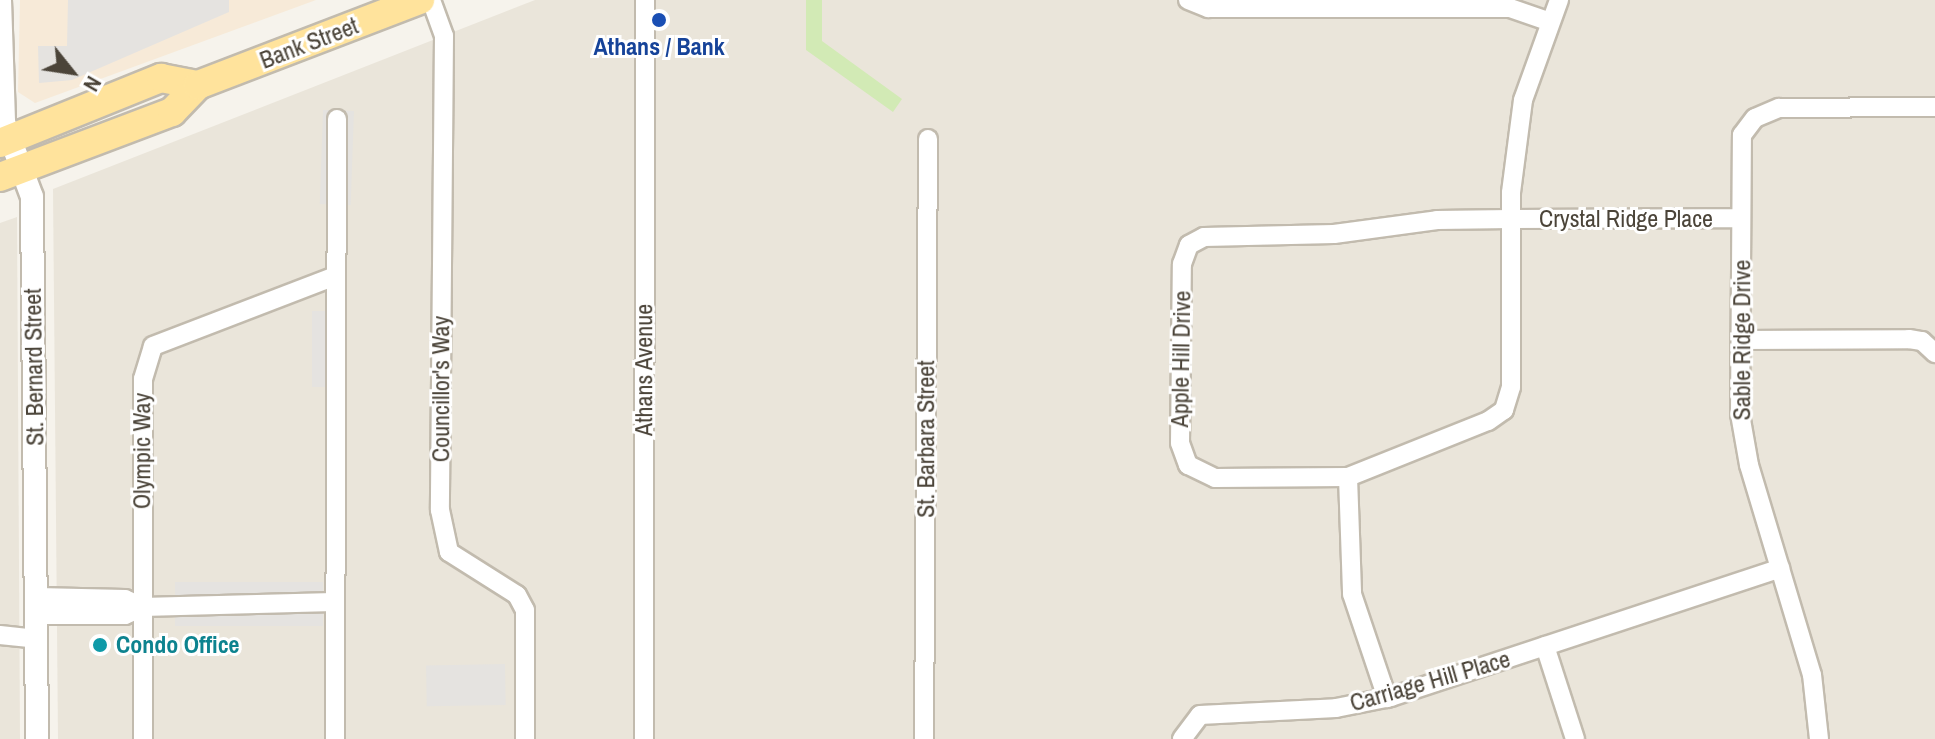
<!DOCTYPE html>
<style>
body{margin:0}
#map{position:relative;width:1935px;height:739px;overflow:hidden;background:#f6f3ec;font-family:"Archivo Narrow",sans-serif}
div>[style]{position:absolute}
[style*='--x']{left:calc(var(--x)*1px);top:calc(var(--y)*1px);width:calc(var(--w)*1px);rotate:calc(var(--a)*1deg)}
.residential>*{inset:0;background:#eae5da}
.commercial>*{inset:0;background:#f7ead8}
.green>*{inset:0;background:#d2eab5}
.parking>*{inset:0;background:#e5e3e0;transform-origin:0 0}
.roads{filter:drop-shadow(2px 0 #c2bbae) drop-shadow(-2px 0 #c2bbae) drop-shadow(0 2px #c2bbae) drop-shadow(0 -2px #c2bbae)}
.minor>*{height:18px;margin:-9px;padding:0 9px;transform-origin:9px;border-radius:9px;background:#fff}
.tertiary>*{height:22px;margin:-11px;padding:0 11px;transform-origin:11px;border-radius:11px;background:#fff}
.primary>*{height:28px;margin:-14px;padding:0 14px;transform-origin:14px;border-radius:14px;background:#ffe39c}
.dots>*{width:22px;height:22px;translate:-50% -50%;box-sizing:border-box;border:4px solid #fff;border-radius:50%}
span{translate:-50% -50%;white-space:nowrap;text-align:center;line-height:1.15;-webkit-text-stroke:6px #fff;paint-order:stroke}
.street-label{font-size:24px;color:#4b4439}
.transit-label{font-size:24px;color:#164399;font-weight:700}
.culture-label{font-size:24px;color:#0d838f;font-weight:700}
.left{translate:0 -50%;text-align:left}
.north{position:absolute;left:32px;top:32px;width:80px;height:80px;-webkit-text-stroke:6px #fff;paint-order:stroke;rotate:120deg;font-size:22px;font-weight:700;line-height:32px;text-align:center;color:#4b4439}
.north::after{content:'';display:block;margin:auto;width:28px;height:36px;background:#4b4439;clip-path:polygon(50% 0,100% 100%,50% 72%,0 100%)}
</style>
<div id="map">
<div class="residential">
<div style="clip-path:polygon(535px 0,1935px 0,1935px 739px,58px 739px,53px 189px)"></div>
<div style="clip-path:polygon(17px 217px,20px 739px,0 739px,0 223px)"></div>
</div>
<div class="commercial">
<div style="clip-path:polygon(20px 0,316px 0,35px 103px,18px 92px)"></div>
</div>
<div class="green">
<div style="clip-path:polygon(806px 0,822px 0,822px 41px,902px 99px,893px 112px,806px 50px)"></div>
</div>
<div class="parking">
<div style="clip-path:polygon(68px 0,229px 0,229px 12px,72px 80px,39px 83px,38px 46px,67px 46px)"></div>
<div style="left:323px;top:110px;width:31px;height:94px;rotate:2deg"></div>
<div style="left:328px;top:311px;width:76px;height:16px;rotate:90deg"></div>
<div style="left:323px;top:582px;width:44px;height:148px;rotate:90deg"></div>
<div style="left:505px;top:664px;width:41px;height:79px;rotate:89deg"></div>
</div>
<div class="roads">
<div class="minor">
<div style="--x:431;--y:0;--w:38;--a:70"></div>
<div style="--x:444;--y:36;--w:474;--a:90.5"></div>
<div style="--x:440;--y:510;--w:43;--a:77.9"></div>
<div style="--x:449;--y:552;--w:80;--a:32.3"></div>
<div style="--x:517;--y:595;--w:17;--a:62"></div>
<div style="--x:525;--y:610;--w:129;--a:90"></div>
<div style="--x:1188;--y:0;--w:22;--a:22"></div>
<div style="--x:1208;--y:8;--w:302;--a:0"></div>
<div style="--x:1510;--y:8;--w:39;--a:19"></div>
<div style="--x:1559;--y:0;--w:106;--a:109.8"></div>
<div style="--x:1523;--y:100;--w:94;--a:97.4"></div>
<div style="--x:1511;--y:193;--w:194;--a:90"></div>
<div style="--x:1511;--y:387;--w:24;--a:107"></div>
<div style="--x:1504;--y:410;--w:19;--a:145"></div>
<div style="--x:1488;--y:421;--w:151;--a:158.2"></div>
<div style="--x:1348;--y:477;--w:133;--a:179.6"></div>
<div style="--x:1215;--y:478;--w:30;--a:-154"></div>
<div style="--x:1188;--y:465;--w:23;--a:-110"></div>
<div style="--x:1180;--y:443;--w:179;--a:-89.4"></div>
<div style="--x:1182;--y:264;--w:20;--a:-70"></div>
<div style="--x:1189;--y:245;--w:17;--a:-28"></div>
<div style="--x:1204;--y:237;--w:130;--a:-1.3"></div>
<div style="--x:1334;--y:234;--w:104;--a:-7.7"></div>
<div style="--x:1437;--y:220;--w:74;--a:-0.8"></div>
<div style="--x:1511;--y:219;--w:230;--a:-0.2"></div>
<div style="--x:1742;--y:340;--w:167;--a:-0.3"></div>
<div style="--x:1909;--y:339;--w:13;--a:9"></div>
<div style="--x:1922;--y:341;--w:18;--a:43"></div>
<div style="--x:1348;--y:477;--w:117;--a:88"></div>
<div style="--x:1352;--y:594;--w:110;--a:71.4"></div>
<div style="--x:142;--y:607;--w:192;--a:-1.5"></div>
<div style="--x:37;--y:615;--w:88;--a:0"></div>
<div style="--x:125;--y:615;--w:19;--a:-25"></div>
<div style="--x:142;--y:607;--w:19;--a:-155"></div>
<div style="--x:125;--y:599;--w:88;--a:-178.7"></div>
<div style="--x:0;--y:635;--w:37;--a:6"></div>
<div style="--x:1545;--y:646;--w:98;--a:72.1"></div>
<div style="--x:143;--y:739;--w:360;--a:-90"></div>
<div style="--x:143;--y:379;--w:34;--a:-73"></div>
<div style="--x:153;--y:346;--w:193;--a:-21"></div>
<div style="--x:335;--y:739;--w:620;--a:-89.82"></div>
<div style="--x:644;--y:739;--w:739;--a:-89.92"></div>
<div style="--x:924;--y:739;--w:600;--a:-89.62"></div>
<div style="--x:1182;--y:739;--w:30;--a:-53"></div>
<div style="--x:1200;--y:715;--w:136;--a:-2.9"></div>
<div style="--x:1336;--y:708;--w:56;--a:-11.3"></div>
<div style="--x:1391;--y:697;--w:410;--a:-18.3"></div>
<div style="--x:1819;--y:739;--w:64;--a:-96.2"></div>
<div style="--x:1812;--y:675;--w:219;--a:-106.7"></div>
<div style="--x:1749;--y:465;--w:52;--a:-100"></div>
<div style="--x:1740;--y:414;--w:279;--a:-89.6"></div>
<div style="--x:1742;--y:135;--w:21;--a:-53"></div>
<div style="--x:1755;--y:118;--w:26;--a:-23"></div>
<div style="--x:1779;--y:108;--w:156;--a:-0.4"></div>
</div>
<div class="tertiary">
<div style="--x:0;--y:0;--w:122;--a:88.1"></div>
<div style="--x:4;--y:122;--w:80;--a:69.5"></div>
<div style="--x:32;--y:197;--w:542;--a:89.47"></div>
</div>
<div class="primary">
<div style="--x:0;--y:143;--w:174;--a:-22"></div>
<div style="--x:161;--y:78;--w:38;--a:11"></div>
<div style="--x:0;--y:177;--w:184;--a:-20.7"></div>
<div style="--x:172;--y:112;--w:37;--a:-46"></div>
<div style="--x:198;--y:85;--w:238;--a:-21"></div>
</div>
</div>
<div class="dots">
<div style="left:659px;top:20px;background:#1a4fb4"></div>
<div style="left:100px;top:645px;background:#0f9aa8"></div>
</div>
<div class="street-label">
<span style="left:309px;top:43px;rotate:-21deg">Bank Street</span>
<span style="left:1626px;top:219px">Crystal Ridge Place</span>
<span style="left:1742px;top:340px;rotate:-90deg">Sable Ridge Drive</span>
<span style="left:1181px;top:359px;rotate:-89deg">Apple Hill Drive</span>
<span style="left:34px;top:367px;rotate:-91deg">St. Bernard Street</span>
<span style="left:644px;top:370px;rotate:-90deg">Athans Avenue</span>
<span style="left:441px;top:389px;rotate:-90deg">Councillor's Way</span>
<span style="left:926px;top:439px;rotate:-90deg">St. Barbara Street</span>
<span style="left:142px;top:451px;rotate:-90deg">Olympic Way</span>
<span style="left:1430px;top:681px;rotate:-16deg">Carriage Hill Place</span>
</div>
<div class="transit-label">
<span style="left:659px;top:47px">Athans / Bank</span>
</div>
<div class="culture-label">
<span class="left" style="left:116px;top:645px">Condo Office</span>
</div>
<div class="north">N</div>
</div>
